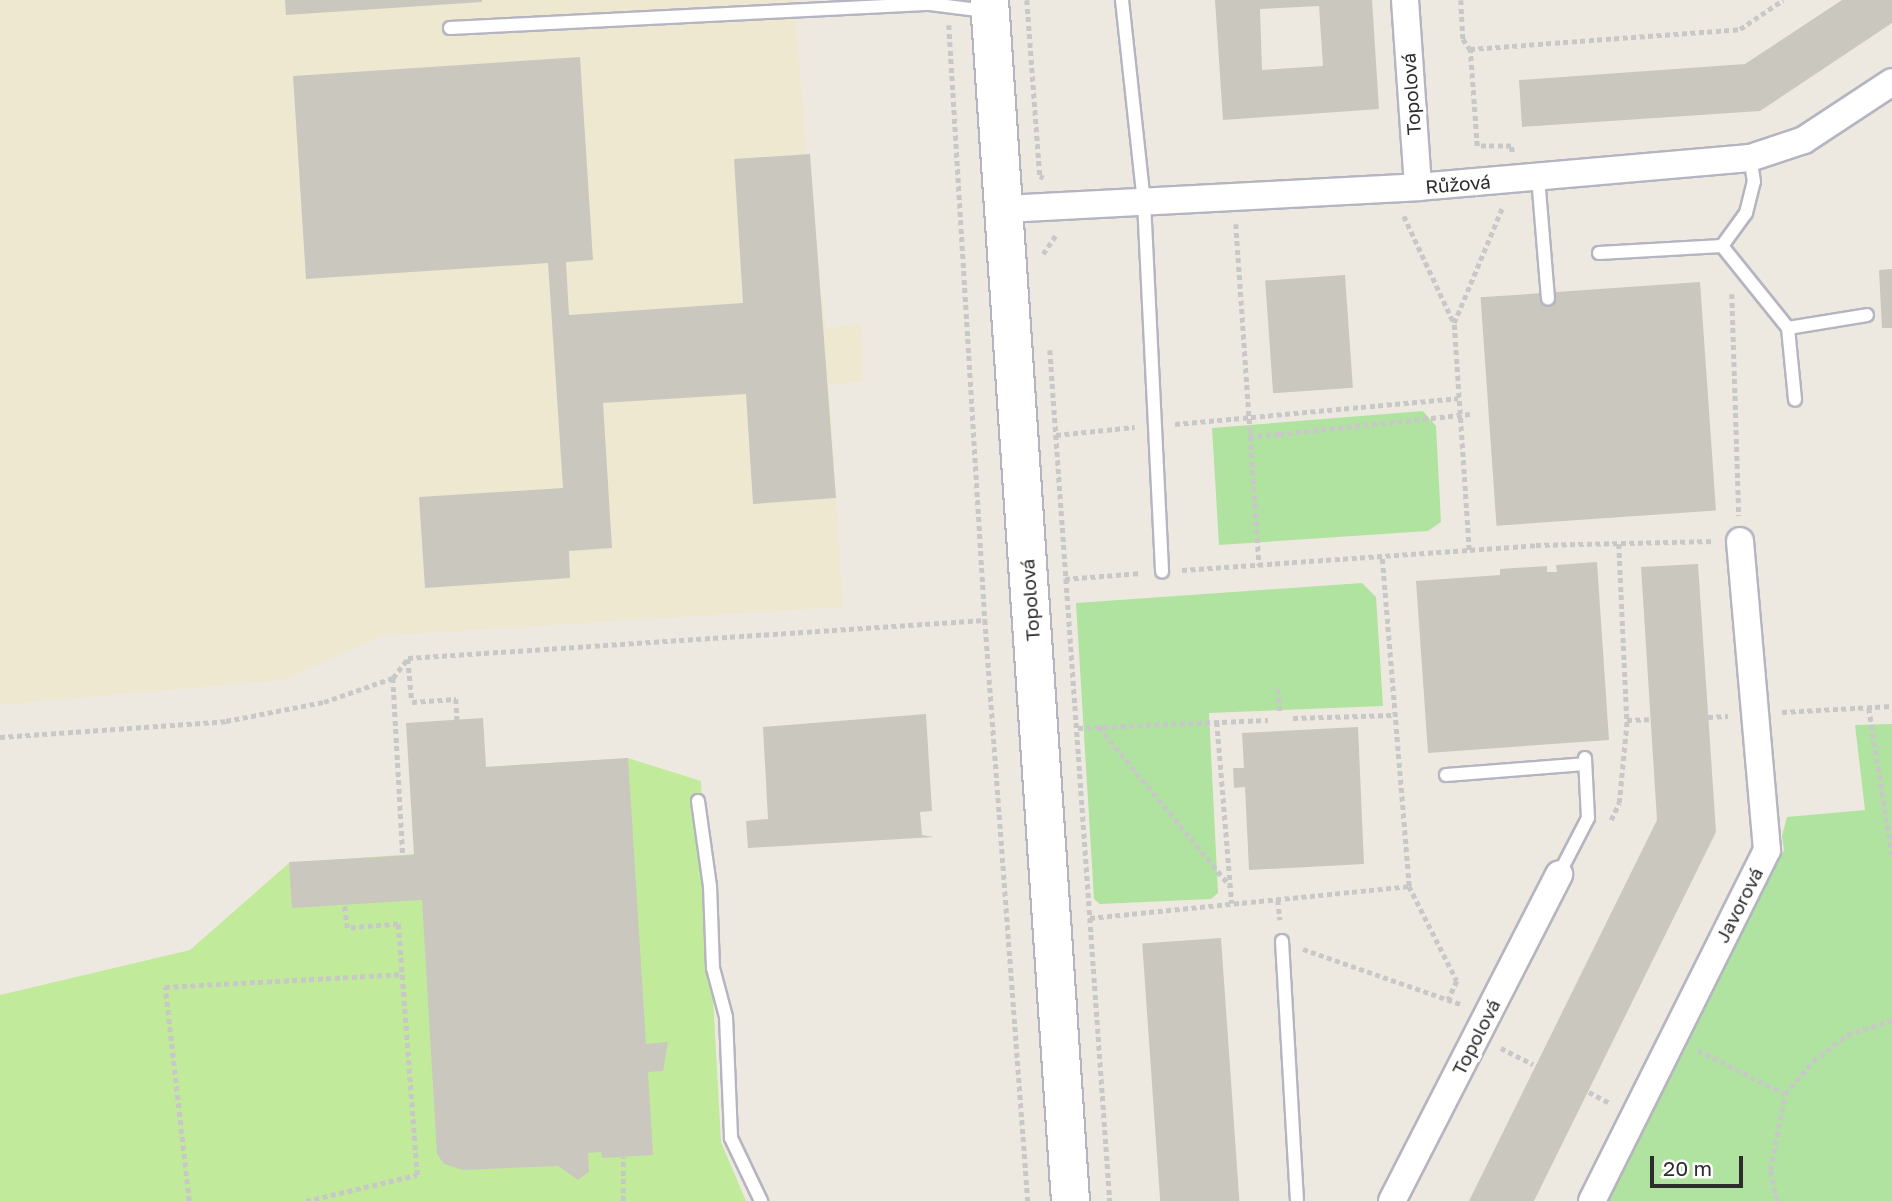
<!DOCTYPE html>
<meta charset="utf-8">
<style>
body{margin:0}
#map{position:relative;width:1892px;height:1201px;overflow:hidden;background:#eee9e0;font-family:"Golos Text",sans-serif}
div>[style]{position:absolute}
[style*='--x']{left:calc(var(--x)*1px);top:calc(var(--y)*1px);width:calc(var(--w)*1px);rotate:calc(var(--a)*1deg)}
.education>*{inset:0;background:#efe8d1}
.green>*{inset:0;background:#b0e39f}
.pitch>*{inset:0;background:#c2ea9b}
.building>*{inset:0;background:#cac7bf;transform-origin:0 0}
.path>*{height:4.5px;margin-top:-2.25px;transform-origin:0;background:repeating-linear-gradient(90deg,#c8c8c8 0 5px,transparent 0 8.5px)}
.roads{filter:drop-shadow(2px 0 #b4b5c0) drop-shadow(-2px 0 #b4b5c0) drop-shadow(0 2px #b4b5c0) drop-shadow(0 -2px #b4b5c0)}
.lane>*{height:12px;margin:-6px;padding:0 6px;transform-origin:6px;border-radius:6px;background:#fff}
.street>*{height:26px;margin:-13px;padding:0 13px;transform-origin:13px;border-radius:13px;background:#fff}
.secondary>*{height:37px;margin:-18.5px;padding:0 18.5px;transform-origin:18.5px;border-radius:18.5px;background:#fff}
.path-bridge>*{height:4.5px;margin-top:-2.25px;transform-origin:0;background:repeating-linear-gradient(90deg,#c8c8c8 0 5px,transparent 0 8.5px)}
span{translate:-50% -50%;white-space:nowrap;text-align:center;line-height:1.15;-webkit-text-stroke:6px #fff;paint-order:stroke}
.street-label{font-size:19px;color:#2d2d2d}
.scale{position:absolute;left:1650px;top:1156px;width:93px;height:32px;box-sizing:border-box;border:4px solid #2d2d2d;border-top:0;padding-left:9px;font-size:21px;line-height:24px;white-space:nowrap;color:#2d2d2d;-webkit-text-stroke:5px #fff;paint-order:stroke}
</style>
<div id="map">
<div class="education">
<div style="clip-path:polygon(0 0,794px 0,819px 297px,823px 297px,826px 328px,861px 324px,863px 382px,829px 384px,843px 607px,382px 636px,284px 680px,0 705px)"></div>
</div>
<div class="green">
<div style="clip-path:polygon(1423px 411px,1436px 426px,1441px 522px,1428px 531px,1219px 545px,1212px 428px)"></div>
<div style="clip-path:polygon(1362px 583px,1376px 597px,1383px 706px,1209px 713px,1218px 893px,1211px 899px,1100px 904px,1094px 899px,1076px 603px)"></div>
<div style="clip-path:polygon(1892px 724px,1892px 1201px,1607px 1201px,1784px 850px,1782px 836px,1787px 817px,1865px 810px,1855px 725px)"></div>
</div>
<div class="pitch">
<div style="clip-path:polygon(628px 758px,701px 781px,721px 1142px,746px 1201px,0 1201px,0 995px,190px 950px,289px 863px,414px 854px,486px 767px)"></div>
</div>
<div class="building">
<div style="clip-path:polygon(285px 0,482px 0,482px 2px,286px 15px)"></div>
<div style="clip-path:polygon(evenodd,1215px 0,1372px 0,1379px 109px,1223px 120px,1215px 0,1319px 6px,1323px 66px,1262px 70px,1260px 9px,1319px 6px)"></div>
<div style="clip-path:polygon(1842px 0,1892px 0,1892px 23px,1760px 111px,1522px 127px,1519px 80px,1745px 64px)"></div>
<div style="clip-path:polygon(580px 57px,593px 260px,566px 262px,569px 315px,743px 303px,734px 159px,810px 154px,836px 498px,753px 504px,746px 394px,603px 403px,612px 548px,569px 551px,570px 578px,425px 588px,419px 497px,563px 488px,548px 263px,306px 279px,293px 76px)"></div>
<div style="clip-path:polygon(1892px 269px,1892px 328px,1882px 328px,1879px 270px)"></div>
<div style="left:1345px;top:275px;width:113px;height:80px;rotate:86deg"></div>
<div style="left:1700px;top:282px;width:229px;height:220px;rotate:86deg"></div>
<div style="clip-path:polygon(1597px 562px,1609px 740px,1428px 753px,1416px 581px,1500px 575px,1500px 569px,1547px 566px,1547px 572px,1557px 572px,1556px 565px)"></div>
<div style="clip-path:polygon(1698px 564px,1716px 832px,1534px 1201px,1469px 1201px,1657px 820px,1641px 567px)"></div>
<div style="clip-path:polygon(926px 714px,932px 811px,920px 812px,922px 835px,934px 837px,748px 848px,746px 821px,768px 819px,763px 727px)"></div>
<div style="clip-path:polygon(483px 718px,486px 767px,628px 758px,646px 1044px,668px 1042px,663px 1071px,648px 1072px,653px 1155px,602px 1158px,601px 1152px,588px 1153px,589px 1172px,578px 1180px,558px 1166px,463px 1170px,444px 1164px,437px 1154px,422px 900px,292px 908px,289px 862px,414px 855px,406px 723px)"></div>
<div style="clip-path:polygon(1358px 727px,1364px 864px,1249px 870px,1245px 787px,1234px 788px,1233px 768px,1244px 768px,1242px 733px)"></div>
<div style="left:1221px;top:938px;width:264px;height:79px;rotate:86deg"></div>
</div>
<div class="path">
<div style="--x:1027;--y:0;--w:176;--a:85.8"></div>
<div style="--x:1040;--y:176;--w:4;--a:27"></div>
<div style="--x:1461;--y:0;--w:39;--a:87"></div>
<div style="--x:1463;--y:39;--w:12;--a:55"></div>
<div style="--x:949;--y:25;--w:596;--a:86.54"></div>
<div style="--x:985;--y:620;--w:583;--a:85.77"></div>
<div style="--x:1512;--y:152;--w:6;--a:-99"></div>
<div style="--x:1511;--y:146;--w:34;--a:180"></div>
<div style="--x:1477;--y:146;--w:97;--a:-94.1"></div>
<div style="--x:1470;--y:49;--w:271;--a:-4.2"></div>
<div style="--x:1740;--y:29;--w:52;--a:-34"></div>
<div style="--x:1404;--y:216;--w:118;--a:65"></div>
<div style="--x:1236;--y:224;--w:342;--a:86.1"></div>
<div style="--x:1043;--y:254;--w:22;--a:-56"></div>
<div style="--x:1732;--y:294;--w:222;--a:88.2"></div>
<div style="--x:1050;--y:350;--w:853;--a:85.97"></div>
<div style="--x:1175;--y:424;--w:284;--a:-5.2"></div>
<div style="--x:1056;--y:435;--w:79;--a:-5.8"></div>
<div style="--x:1249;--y:436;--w:30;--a:-4"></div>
<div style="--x:1619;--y:544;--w:176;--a:87.4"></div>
<div style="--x:1627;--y:720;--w:23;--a:-2"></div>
<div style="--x:1469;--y:550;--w:227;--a:-93.8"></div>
<div style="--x:1454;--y:323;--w:125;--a:-67.3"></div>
<div style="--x:1182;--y:570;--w:355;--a:-4"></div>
<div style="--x:1536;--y:545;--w:178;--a:-1.3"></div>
<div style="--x:1065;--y:579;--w:76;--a:-4.5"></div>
<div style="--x:408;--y:659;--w:43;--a:84.7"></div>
<div style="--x:412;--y:702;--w:44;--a:-3.9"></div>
<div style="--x:456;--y:699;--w:21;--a:87"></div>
<div style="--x:393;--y:678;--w:177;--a:86.8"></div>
<div style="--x:1278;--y:689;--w:25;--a:85"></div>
<div style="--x:1869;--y:708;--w:149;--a:81.1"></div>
<div style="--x:1782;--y:712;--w:110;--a:-3.1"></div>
<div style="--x:1708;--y:717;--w:20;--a:-3"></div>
<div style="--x:1293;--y:718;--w:100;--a:-1.7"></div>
<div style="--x:1217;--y:722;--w:182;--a:85.3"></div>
<div style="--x:1099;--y:727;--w:207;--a:50.5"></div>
<div style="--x:1078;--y:728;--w:190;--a:-2.4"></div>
<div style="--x:0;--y:737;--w:227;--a:-4"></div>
<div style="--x:226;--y:721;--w:100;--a:-11"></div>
<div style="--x:324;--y:702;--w:73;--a:-19.2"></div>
<div style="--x:393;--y:678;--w:25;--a:-53"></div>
<div style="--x:408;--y:658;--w:578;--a:-3.77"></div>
<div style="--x:1611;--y:820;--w:19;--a:-65"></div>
<div style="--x:1619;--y:803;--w:83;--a:-84.5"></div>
<div style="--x:1409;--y:886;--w:106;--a:63.2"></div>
<div style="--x:1457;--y:981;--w:21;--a:115"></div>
<div style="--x:1278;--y:900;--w:20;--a:84"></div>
<div style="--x:1090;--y:918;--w:321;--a:-5.7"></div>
<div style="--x:1409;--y:886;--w:330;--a:-94.7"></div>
<div style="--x:1303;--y:949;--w:170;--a:19.3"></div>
<div style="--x:1501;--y:1048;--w:36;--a:27"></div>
<div style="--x:1698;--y:1050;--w:97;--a:26.8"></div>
<div style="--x:1589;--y:1092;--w:24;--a:28"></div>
<div style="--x:189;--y:1201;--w:215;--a:-96.4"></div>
<div style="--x:165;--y:987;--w:237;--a:-3.1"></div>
<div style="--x:306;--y:1201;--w:114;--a:-13.2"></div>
<div style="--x:417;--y:1175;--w:252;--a:-94.3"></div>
<div style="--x:398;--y:924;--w:51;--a:175.5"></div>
<div style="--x:347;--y:928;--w:23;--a:-97"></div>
<div style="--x:623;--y:1201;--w:44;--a:-90"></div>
<div style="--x:1777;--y:1201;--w:32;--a:-103"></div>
<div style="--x:1770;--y:1170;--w:77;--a:-78.8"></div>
<div style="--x:1785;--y:1094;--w:43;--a:-49.7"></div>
<div style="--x:1813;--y:1061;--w:43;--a:-37.4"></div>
<div style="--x:1847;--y:1035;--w:47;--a:-18.4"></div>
</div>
<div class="roads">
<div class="lane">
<div style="--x:1122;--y:0;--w:203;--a:83.8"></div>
<div style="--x:1144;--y:202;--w:370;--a:87.2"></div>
<div style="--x:450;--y:28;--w:481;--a:-2.9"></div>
<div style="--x:930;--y:4;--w:56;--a:7.1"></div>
<div style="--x:1538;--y:177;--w:122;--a:85.3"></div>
<div style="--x:1722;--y:246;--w:105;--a:51.2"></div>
<div style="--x:1788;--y:328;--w:80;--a:-9.3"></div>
<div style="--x:1599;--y:253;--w:123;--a:-3.3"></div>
<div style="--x:1722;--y:246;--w:41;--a:-54"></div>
<div style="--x:1746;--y:213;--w:32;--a:-76"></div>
<div style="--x:1754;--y:182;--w:24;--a:-99"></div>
<div style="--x:1788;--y:328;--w:72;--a:84.4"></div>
<div style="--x:1446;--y:775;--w:139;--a:-4.5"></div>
<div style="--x:698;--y:801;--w:86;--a:82"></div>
<div style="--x:710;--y:886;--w:82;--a:87.9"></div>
<div style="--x:713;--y:968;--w:51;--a:75.1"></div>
<div style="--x:726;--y:1017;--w:121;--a:87.6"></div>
<div style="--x:731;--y:1138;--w:70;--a:64.5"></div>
<div style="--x:1559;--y:874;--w:63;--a:-62.6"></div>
<div style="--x:1588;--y:818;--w:60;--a:-92.9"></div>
<div style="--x:1282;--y:941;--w:260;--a:86.7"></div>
</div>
<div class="street">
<div style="--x:1405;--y:0;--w:187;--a:86"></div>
<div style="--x:1004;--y:209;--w:415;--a:-3"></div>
<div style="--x:1418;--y:187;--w:333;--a:-5"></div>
<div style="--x:1750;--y:158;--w:57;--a:-18.4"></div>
<div style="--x:1804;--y:140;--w:105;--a:-33.4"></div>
<div style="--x:1392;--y:1201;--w:367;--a:-62.9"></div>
<div style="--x:1592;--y:1201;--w:392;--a:-63.5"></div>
<div style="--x:1767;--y:850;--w:310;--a:-95"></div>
</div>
<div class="secondary">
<div style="--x:989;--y:0;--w:1204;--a:86.14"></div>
</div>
</div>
<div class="path-bridge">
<div style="--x:1279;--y:434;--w:192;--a:-6"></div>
</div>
<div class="street-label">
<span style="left:1411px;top:94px;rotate:-94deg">Topolová</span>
<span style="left:1458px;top:184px;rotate:-5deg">Růžová</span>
<span style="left:1030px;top:600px;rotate:-94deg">Topolová</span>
<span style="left:1739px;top:905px;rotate:-63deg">Javorová</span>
<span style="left:1476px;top:1037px;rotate:-63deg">Topolová</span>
</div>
<div class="scale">20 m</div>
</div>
